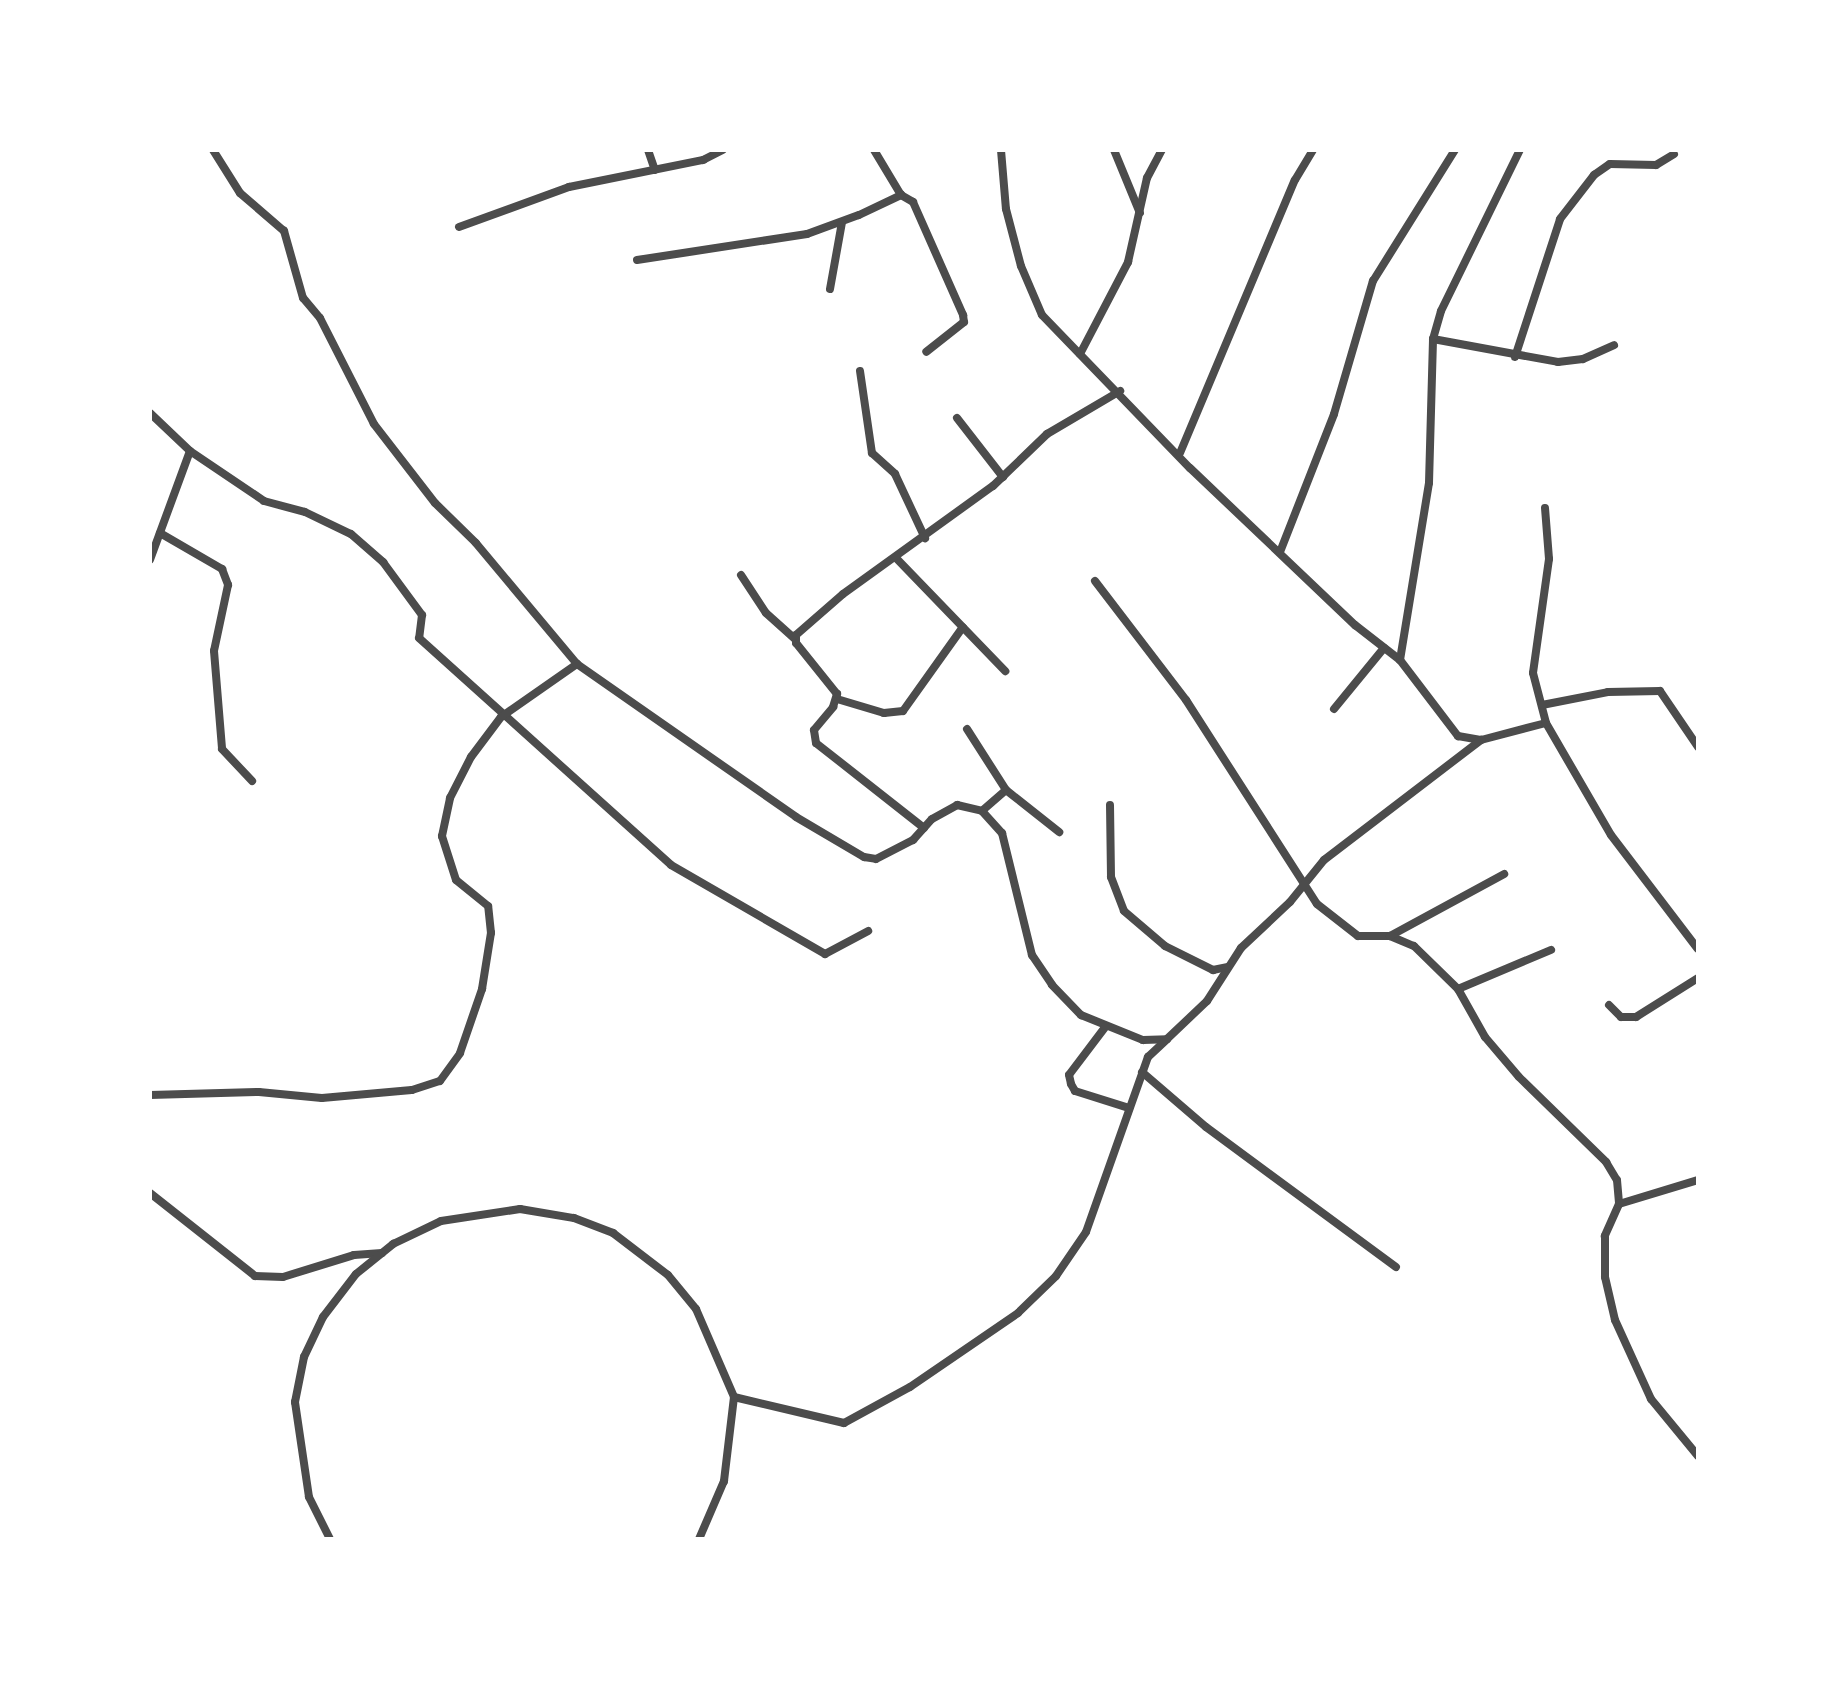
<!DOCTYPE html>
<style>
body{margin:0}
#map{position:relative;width:1848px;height:1689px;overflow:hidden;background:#fff;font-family:Arial,sans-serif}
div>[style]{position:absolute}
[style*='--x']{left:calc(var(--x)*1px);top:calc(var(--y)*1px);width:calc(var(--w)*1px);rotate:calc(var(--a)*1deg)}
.minor>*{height:8px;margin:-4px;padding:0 4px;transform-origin:4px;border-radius:4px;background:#4c4c4c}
span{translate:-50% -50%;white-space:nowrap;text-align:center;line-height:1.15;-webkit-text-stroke:8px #fff;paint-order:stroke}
.frame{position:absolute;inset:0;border:152px solid #fff;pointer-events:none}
</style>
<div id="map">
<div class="minor">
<div style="--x:648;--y:150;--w:21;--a:71"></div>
<div style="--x:1001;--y:150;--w:59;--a:85.2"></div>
<div style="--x:1006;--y:209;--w:59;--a:75.3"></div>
<div style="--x:1021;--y:266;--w:53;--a:66.8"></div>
<div style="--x:1042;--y:315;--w:213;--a:46"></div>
<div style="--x:1190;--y:468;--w:228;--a:43.6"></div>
<div style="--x:1355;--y:625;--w:57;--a:37.9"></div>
<div style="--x:1400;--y:660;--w:96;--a:52.7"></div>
<div style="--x:1458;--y:736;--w:23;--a:10"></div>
<div style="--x:1481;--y:740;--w:67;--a:-14.7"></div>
<div style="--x:1546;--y:723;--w:129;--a:59.9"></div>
<div style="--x:1611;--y:835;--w:143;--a:52.7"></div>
<div style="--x:1114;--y:150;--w:68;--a:67.6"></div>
<div style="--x:901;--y:195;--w:14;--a:30"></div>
<div style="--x:913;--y:202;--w:124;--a:66.1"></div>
<div style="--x:963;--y:315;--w:7;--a:82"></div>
<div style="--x:964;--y:322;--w:48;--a:141.7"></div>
<div style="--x:459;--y:227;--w:117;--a:-20"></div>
<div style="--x:569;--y:187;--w:137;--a:-11.4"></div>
<div style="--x:703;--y:160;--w:22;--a:-27"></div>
<div style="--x:637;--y:260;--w:172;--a:-8.7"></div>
<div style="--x:807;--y:234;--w:55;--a:-20.1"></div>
<div style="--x:859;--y:215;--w:47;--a:-25.5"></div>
<div style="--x:901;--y:195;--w:52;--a:-121"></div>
<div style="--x:830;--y:289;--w:68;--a:-79.8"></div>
<div style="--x:1433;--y:339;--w:127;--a:10.4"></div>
<div style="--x:1558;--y:362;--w:25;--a:-7"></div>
<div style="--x:1583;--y:359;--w:34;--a:-24"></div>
<div style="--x:1080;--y:354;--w:104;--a:-62.4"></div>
<div style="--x:1128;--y:262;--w:86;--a:-77.3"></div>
<div style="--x:1147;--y:178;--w:32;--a:-62"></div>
<div style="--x:1515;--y:357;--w:145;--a:-71.9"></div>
<div style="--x:1560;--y:219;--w:56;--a:-52.3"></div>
<div style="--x:1594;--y:175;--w:19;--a:-35"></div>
<div style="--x:1610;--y:164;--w:46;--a:1.2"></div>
<div style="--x:1656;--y:165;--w:21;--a:-31"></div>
<div style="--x:860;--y:371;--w:83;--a:81.7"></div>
<div style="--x:872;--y:453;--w:31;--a:42"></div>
<div style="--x:895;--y:474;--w:71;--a:64.9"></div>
<div style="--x:150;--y:413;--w:55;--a:43.5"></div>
<div style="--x:190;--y:451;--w:116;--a:110.2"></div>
<div style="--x:957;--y:418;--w:75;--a:52.1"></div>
<div style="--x:190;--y:451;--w:89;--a:34"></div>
<div style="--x:264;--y:501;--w:42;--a:15"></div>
<div style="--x:305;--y:512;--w:51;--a:25.6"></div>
<div style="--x:351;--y:534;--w:43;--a:41.2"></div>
<div style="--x:383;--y:562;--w:66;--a:53.7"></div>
<div style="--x:422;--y:615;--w:23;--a:97"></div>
<div style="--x:419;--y:638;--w:339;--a:42"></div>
<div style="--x:671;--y:865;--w:178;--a:30"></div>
<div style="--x:825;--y:954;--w:49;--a:-28.1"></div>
<div style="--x:1180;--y:453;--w:296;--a:-67.2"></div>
<div style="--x:1295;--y:180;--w:35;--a:-59"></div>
<div style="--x:1545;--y:508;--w:51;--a:85.5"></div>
<div style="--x:1549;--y:559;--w:115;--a:98"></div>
<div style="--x:1533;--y:673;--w:52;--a:75.4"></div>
<div style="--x:160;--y:533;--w:72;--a:30.1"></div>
<div style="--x:222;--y:569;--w:17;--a:69"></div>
<div style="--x:228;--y:585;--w:67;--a:102"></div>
<div style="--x:214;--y:651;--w:98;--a:85.3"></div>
<div style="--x:222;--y:749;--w:44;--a:46.8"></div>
<div style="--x:1280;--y:552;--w:148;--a:-68.6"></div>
<div style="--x:1334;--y:414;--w:139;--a:-73.7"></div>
<div style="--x:1373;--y:281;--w:155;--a:-58"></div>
<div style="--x:897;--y:559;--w:156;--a:46"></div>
<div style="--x:741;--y:575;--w:45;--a:56.7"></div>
<div style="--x:766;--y:613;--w:39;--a:42"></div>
<div style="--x:1095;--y:581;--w:150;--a:52.6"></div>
<div style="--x:1186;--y:700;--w:242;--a:57.3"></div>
<div style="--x:1317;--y:904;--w:52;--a:38"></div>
<div style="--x:1358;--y:936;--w:32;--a:0"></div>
<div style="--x:1390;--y:936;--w:26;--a:23"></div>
<div style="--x:1414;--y:946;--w:62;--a:44.3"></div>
<div style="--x:1458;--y:989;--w:55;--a:60.6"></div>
<div style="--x:1485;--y:1037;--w:52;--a:49.6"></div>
<div style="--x:1519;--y:1077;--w:122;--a:44.3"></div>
<div style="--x:1606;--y:1162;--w:21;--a:59"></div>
<div style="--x:1617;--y:1180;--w:24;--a:85"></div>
<div style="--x:1619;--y:1204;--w:35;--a:114"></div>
<div style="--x:1605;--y:1236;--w:41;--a:90"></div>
<div style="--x:1605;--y:1277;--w:44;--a:76.9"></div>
<div style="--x:1615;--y:1320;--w:87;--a:65.5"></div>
<div style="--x:1651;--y:1399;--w:74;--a:50.5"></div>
<div style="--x:1400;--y:660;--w:179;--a:-80.7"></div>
<div style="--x:1429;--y:483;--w:144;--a:-88.4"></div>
<div style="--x:1433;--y:339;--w:29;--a:-74"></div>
<div style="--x:1441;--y:311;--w:179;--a:-63.9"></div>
<div style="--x:577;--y:664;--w:267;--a:34.9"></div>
<div style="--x:796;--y:817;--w:79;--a:30.5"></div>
<div style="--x:864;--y:857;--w:12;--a:9"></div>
<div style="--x:876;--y:859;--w:42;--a:-27.2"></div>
<div style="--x:913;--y:840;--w:28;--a:-48"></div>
<div style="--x:932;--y:819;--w:29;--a:-29"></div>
<div style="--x:957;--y:805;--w:26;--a:13"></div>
<div style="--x:982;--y:811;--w:30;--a:48"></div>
<div style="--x:1002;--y:833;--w:126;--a:76.2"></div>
<div style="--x:1032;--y:955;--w:36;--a:56"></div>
<div style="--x:1052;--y:985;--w:42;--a:46"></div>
<div style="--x:1081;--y:1015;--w:67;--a:22"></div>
<div style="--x:1143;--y:1040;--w:24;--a:-2"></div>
<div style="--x:1167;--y:1039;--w:55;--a:-43.5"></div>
<div style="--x:1207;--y:1001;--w:63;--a:-57.3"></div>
<div style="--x:1241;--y:948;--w:67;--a:-43.2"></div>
<div style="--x:1290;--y:902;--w:54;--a:-51"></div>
<div style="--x:1324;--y:860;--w:198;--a:-37.4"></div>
<div style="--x:837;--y:699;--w:49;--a:16.6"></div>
<div style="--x:884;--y:713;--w:19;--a:-6"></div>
<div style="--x:903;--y:711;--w:103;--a:-54.5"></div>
<div style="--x:1542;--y:705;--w:67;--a:-11.1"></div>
<div style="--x:1608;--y:692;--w:52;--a:-1.1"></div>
<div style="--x:1660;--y:691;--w:68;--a:55.8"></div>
<div style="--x:1334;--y:709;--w:79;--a:-50.7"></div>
<div style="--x:967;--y:729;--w:72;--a:57.4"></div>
<div style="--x:1006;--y:790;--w:32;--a:139"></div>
<div style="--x:1006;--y:790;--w:68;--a:38.4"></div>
<div style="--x:1110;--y:805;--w:72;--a:89.2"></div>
<div style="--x:1111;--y:877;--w:36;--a:69"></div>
<div style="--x:1124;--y:911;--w:54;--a:40.5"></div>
<div style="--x:1165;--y:946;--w:54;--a:26.6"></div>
<div style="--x:1213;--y:970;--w:14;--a:-12"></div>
<div style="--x:924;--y:828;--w:137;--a:-141.8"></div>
<div style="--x:816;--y:743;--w:13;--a:-99"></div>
<div style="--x:814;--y:730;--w:30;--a:-50"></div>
<div style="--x:833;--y:707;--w:14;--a:-73"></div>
<div style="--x:837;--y:694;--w:65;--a:-128.8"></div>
<div style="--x:796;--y:643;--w:8;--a:-90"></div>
<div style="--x:796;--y:635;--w:62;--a:-41.1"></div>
<div style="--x:843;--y:594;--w:185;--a:-35.8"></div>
<div style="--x:993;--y:486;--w:75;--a:-43.9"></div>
<div style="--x:1047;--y:434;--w:85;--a:-30.5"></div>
<div style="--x:1390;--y:936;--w:130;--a:-28.5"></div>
<div style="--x:1458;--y:989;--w:101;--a:-22.8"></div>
<div style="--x:1609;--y:1005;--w:17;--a:45"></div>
<div style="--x:1621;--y:1017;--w:15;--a:0"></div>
<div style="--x:1636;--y:1017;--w:73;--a:-32.2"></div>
<div style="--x:1106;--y:1026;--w:61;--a:127.1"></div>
<div style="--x:1069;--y:1075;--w:9;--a:77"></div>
<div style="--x:1071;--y:1084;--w:8;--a:60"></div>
<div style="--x:1075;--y:1091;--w:57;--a:17.5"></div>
<div style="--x:1142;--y:1072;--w:84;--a:40.7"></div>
<div style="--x:1206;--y:1127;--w:236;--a:36.4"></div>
<div style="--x:150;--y:1095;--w:109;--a:-1.6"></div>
<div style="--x:259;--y:1092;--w:63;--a:5.4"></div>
<div style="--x:322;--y:1098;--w:90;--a:-5.1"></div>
<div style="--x:412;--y:1090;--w:29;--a:-18"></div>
<div style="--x:440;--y:1081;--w:34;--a:-54"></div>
<div style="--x:460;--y:1053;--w:68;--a:-71"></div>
<div style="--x:482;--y:989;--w:57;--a:-80.9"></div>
<div style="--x:491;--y:933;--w:27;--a:-96"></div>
<div style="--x:488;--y:906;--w:41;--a:-140.9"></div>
<div style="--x:456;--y:880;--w:46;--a:-107.7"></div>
<div style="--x:442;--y:836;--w:39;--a:-78"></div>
<div style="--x:450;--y:798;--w:46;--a:-62.9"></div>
<div style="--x:471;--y:757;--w:50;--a:-53.1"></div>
<div style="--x:501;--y:717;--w:93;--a:-34.9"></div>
<div style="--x:577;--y:664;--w:158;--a:-129.9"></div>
<div style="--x:476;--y:543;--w:57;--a:-135.7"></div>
<div style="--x:435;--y:503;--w:100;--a:-127.7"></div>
<div style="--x:374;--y:424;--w:119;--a:-117"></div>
<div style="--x:320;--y:318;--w:26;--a:-130"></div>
<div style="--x:303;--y:298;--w:70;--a:-105.8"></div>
<div style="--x:284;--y:231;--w:58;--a:-139.2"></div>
<div style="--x:240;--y:193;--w:51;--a:-122.1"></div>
<div style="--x:150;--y:1193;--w:134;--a:38.3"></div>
<div style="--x:255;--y:1276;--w:28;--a:2"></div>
<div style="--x:283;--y:1277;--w:74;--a:-17.2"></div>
<div style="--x:354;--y:1255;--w:28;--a:-4"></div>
<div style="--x:1619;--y:1204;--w:83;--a:-16.9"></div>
<div style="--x:734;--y:1397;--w:113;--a:13.3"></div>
<div style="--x:844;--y:1423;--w:75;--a:-28.6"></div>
<div style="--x:910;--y:1387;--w:131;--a:-34.4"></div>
<div style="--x:1018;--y:1313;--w:53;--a:-44.2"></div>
<div style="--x:1056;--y:1276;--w:53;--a:-55.7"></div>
<div style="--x:1086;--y:1232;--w:186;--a:-70.5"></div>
<div style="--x:1148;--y:1057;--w:26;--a:-43"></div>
<div style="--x:330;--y:1539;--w:47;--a:-116.6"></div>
<div style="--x:309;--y:1497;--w:96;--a:-98.4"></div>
<div style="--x:295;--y:1402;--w:46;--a:-78.7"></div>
<div style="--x:304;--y:1357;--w:44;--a:-64.6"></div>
<div style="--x:323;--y:1317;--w:54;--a:-52.5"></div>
<div style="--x:356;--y:1274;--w:48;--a:-39"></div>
<div style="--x:393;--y:1244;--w:53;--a:-25.6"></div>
<div style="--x:441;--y:1221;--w:80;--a:-8.6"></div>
<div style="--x:520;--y:1209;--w:55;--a:9.5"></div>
<div style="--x:574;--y:1218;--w:42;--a:21"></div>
<div style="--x:613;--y:1233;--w:69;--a:37.4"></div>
<div style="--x:668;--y:1275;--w:44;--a:50.5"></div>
<div style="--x:696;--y:1309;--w:96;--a:66.6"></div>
<div style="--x:734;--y:1397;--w:85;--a:96.8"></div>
<div style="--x:724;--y:1481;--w:63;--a:113.3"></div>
</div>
<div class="frame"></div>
</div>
